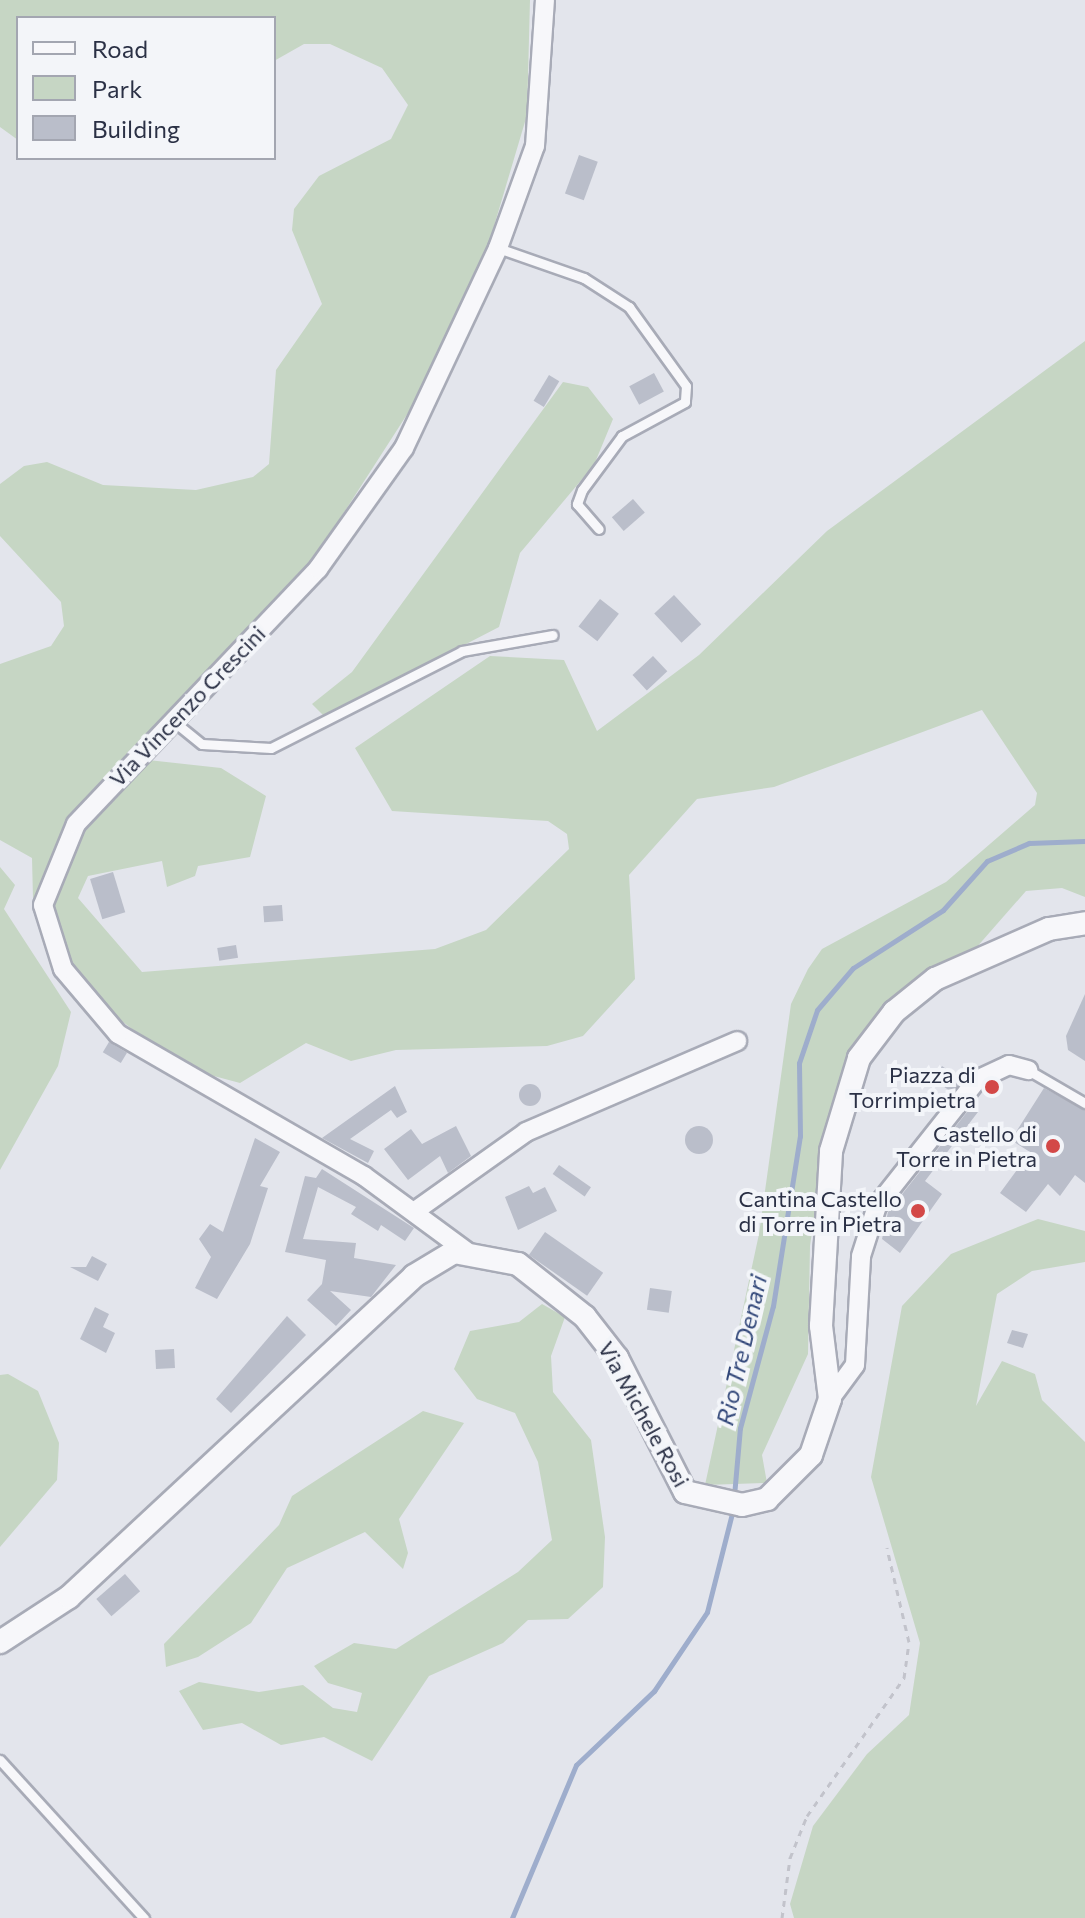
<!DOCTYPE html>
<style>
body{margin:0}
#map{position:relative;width:1085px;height:1918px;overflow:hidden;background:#e3e5ec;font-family:Commissioner,sans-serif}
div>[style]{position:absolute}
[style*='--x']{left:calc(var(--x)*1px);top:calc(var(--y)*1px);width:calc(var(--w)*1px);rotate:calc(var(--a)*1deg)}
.green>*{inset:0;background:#c6d6c4}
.stream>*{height:5px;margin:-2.5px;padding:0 2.5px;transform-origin:2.5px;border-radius:2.5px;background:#9eadcc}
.building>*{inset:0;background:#babeca;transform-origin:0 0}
.round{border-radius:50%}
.path>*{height:3px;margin-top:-1.5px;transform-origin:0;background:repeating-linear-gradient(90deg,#c2c3cb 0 6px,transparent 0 12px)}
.roads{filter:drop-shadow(2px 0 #a8abb7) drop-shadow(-2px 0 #a8abb7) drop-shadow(0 2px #a8abb7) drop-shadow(0 -2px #a8abb7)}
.service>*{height:9px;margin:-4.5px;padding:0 4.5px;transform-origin:4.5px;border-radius:4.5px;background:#f7f7fa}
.minor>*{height:18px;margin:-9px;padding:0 9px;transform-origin:9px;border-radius:9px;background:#f7f7fa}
.tertiary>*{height:22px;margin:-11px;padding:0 11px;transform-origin:11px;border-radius:11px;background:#f7f7fa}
.dots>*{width:22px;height:22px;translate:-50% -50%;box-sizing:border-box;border:4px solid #f3f5f9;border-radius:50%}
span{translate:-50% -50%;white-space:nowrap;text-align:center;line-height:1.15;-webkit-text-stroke:8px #f3f5f9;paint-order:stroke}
.street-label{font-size:22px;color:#2a3045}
.poi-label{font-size:22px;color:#2a3045}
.right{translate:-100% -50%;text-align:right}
.water-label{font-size:24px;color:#33487a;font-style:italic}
.legend{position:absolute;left:16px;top:16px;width:260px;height:144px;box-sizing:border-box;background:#f3f5f9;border:2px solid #a3a6b1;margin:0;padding:10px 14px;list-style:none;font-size:24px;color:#2a3045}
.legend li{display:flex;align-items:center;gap:16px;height:40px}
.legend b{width:40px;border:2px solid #a3a6b1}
</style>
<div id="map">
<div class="green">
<div style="clip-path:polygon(0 0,530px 0,527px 115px,489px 243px,435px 371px,316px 556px,86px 799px,33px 899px,32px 858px,0 840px,0 664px,51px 646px,64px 626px,61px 602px,0 536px,0 484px,24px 466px,47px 462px,103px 485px,196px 490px,253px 477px,269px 464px,276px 370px,322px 304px,292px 230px,294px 209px,319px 176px,391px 139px,408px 105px,382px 68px,330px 44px,304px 44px,274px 61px,274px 18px,18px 18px,18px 140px,0 127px)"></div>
<div style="clip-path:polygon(1085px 341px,1085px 897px,1062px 888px,1026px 891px,976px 948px,906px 989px,868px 1027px,826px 1132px,810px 1246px,808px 1354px,762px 1455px,767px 1483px,705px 1485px,759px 1234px,791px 1004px,808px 969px,822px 949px,946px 882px,1035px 805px,1037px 793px,982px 710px,774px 787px,697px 799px,629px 875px,635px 979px,583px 1036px,547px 1046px,396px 1050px,351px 1061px,306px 1043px,240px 1083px,184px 1068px,87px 995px,46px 910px,79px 827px,148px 760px,221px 768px,266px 796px,250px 857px,198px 866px,195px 876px,167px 887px,162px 861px,88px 876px,78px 898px,142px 972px,435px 949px,486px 930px,569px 849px,567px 834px,548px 821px,392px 811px,355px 748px,490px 656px,564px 660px,597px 731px,699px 655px,827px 531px)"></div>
<div style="clip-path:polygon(563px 382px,588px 387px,613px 419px,594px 465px,520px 553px,499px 627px,325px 717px,312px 704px,352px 672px)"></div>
<div style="clip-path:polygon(0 867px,15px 885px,4px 909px,71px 1012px,58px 1066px,0 1170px)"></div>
<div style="clip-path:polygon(1038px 1219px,1085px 1231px,1085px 1262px,1032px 1271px,997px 1294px,976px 1406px,1002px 1361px,1035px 1374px,1042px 1400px,1085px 1442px,1085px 1918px,794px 1918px,790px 1904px,813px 1826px,867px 1754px,909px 1715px,920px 1643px,871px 1477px,902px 1306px,951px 1254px)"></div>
<div style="clip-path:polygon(542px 1304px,565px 1317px,551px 1356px,553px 1392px,591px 1440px,605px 1537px,603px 1587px,568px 1619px,528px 1620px,503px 1643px,429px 1676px,372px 1761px,324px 1737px,281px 1745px,242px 1723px,203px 1730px,179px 1691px,199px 1682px,259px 1692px,303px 1685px,333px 1708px,357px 1712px,362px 1693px,328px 1683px,314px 1666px,354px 1643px,396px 1649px,518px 1572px,552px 1540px,538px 1462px,515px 1413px,477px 1399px,454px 1369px,470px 1331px,519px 1322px)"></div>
<div style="clip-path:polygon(8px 1374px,38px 1391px,59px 1443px,57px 1480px,0 1547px,0 1375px)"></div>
<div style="clip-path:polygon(423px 1411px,464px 1423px,399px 1519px,408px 1553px,403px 1569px,365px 1532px,287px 1568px,251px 1623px,198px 1657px,166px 1667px,164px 1644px,279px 1525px,292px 1496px)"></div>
</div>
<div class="stream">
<div style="--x:734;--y:1496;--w:68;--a:-85"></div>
<div style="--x:740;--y:1428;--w:126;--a:-74.9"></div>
<div style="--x:773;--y:1306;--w:172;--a:-81"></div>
<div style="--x:800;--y:1136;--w:73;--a:-90.8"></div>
<div style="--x:799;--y:1063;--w:56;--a:-71.2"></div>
<div style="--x:817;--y:1010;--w:55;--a:-49.4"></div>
<div style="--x:853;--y:968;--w:107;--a:-32.8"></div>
<div style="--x:943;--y:910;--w:66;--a:-48.1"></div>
<div style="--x:987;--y:861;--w:46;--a:-23.2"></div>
<div style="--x:1029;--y:843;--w:56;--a:-2"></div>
<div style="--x:512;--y:1918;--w:166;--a:-67.3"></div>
<div style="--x:576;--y:1765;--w:108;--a:-43.5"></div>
<div style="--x:654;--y:1691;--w:95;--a:-56.1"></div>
<div style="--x:707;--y:1612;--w:106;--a:-75.8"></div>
</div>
<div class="building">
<div style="left:579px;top:155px;width:20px;height:41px;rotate:20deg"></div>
<div style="left:654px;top:373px;width:21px;height:28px;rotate:62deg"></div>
<div style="left:549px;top:375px;width:12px;height:30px;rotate:31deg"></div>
<div style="left:633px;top:499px;width:18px;height:28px;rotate:49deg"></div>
<div style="left:674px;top:595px;width:40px;height:27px;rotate:47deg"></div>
<div style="left:600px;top:599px;width:24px;height:35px;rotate:38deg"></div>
<div style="left:653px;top:656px;width:21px;height:28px;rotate:47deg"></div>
<div style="left:113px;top:872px;width:42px;height:24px;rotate:73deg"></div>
<div style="left:282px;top:905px;width:16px;height:19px;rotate:86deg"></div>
<div style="left:236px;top:945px;width:13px;height:19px;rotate:81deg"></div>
<div style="clip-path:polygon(1085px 994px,1085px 1061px,1068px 1050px,1066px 1036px)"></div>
<div style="left:109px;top:1042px;width:21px;height:12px;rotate:31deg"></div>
<div style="left:942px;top:1066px;width:24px;height:16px;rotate:35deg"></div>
<div class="round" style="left:519px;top:1084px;width:22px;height:22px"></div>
<div style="clip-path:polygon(395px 1086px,407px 1112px,397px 1118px,391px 1110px,350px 1139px,374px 1151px,368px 1163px,322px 1138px)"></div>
<div style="clip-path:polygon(1044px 1088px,1085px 1110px,1085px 1183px,1075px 1175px,1060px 1196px,1048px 1184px,1026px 1212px,1000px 1193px,1030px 1152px,1011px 1140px)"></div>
<div style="clip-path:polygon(971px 1107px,978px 1112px,925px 1181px,942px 1194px,900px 1253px,882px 1239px,888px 1212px)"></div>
<div class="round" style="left:685px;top:1126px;width:28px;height:28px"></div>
<div style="clip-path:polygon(456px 1126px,471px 1156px,448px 1173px,440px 1156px,408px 1180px,384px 1149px,411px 1129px,422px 1144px)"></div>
<div style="clip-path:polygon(255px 1138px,280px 1152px,260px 1186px,268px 1188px,250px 1244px,217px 1299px,195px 1288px,211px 1257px,199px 1239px,210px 1224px,223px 1232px)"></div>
<div style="left:559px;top:1165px;width:39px;height:11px;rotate:35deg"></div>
<div style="clip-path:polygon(322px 1169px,414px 1228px,405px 1241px,381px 1225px,378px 1231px,351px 1214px,356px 1207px,318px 1187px,303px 1239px,356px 1243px,354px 1258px,396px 1265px,371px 1297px,330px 1291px,351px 1310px,336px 1326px,307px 1300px,322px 1284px,326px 1260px,285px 1252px,305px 1176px,316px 1178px)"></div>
<div style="clip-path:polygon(529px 1186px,533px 1193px,545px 1187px,557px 1211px,518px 1230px,505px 1197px)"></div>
<div style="left:545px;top:1232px;width:71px;height:28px;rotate:35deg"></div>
<div style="clip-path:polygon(92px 1256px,107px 1264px,98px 1281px,70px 1267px,86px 1267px)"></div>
<div style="left:650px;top:1288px;width:22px;height:22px;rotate:8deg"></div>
<div style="clip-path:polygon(95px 1307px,109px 1314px,103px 1327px,115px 1333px,106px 1353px,80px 1339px)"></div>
<div style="clip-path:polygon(287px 1316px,306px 1335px,231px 1413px,216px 1399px)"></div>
<div style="clip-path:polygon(1012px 1330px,1028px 1334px,1023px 1348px,1007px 1343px)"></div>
<div style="left:174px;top:1349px;width:19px;height:19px;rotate:87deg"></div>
<div style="left:125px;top:1574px;width:23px;height:38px;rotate:49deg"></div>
</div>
<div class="path">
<div style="--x:782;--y:1918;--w:61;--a:-82.4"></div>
<div style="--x:790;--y:1858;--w:45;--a:-68"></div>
<div style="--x:807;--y:1816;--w:169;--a:-54.9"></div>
<div style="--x:904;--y:1678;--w:36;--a:-82"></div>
<div style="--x:909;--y:1642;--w:97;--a:-103.2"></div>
</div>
<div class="roads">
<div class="service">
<div style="--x:498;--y:248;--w:91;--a:19.2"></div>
<div style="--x:584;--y:278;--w:54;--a:32.8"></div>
<div style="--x:629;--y:307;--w:97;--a:54.2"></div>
<div style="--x:686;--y:386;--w:16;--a:94"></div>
<div style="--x:685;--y:402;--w:72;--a:151.6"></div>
<div style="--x:622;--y:436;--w:67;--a:126.5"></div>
<div style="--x:582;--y:490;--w:15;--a:110"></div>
<div style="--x:577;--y:504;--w:33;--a:49"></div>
<div style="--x:172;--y:720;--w:38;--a:39"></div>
<div style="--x:202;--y:744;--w:69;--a:3.3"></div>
<div style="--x:271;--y:748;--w:214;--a:-26.9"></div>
<div style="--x:462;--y:651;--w:92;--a:-10"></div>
<div style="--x:1028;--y:1070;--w:66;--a:30.1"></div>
<div style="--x:0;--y:1760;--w:214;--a:47.7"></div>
</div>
<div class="minor">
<div style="--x:415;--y:1211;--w:136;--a:-35.4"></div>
<div style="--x:526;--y:1132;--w:230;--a:-23.3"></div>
<div style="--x:466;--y:1251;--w:127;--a:-143.7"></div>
<div style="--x:364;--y:1176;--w:284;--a:-150"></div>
<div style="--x:118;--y:1034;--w:85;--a:-130.2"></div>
<div style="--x:63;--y:969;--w:67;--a:-107.4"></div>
<div style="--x:43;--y:905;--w:87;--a:-67.8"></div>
<div style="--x:76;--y:824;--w:352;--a:-46.5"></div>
<div style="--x:318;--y:569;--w:148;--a:-54.6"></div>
<div style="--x:404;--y:448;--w:221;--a:-64.8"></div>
<div style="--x:498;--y:248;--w:109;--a:-70.1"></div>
<div style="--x:535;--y:146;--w:146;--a:-86.1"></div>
<div style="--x:830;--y:1399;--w:42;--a:-53.7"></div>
<div style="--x:855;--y:1365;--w:109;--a:-86.8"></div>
<div style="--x:861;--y:1256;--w:52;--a:-72.3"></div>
<div style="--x:877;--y:1206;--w:161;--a:-51.6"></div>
<div style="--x:977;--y:1080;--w:35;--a:-25"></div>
<div style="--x:1009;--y:1065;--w:20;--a:15"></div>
</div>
<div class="tertiary">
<div style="--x:0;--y:1642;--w:82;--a:-33.1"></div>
<div style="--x:69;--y:1597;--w:471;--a:-42.9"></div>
<div style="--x:414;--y:1276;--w:47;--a:-31"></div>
<div style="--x:454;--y:1252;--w:65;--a:10.6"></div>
<div style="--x:518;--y:1264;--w:85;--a:38.3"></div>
<div style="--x:585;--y:1317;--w:52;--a:52"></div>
<div style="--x:617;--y:1358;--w:150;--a:63.1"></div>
<div style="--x:685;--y:1492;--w:58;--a:12.8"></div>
<div style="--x:742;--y:1505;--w:26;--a:-13"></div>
<div style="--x:767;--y:1499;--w:62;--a:-45"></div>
<div style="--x:811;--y:1455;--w:59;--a:-71.3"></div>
<div style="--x:830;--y:1399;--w:74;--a:-97"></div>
<div style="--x:821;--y:1326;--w:175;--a:-86.7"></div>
<div style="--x:831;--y:1151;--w:97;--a:-73.2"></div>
<div style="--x:859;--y:1058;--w:58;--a:-52.7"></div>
<div style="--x:894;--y:1012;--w:53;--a:-38.8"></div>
<div style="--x:935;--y:979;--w:124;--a:-23.7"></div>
<div style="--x:1049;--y:929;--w:36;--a:-9"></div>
</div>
</div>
<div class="dots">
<div style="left:992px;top:1087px;background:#d34847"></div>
<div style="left:1053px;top:1146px;background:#d34847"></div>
<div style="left:918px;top:1211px;background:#d34847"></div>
</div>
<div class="street-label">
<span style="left:187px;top:706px;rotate:-46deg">Via Vincenzo Crescini</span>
<span style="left:644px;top:1414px;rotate:61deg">Via Michele Rosi</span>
</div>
<div class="poi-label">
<span class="right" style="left:976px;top:1087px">Piazza di<br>Torrimpietra</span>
<span class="right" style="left:1037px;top:1146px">Castello di<br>Torre in Pietra</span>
<span class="right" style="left:902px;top:1211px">Cantina Castello<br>di Torre in Pietra</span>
</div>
<div class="water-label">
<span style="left:741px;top:1350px;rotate:-77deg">Rio Tre Denari</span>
</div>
<ul class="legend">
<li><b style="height:10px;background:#f7f7fa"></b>Road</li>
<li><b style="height:22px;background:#c6d6c4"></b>Park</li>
<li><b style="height:22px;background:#babeca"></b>Building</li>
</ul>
</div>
